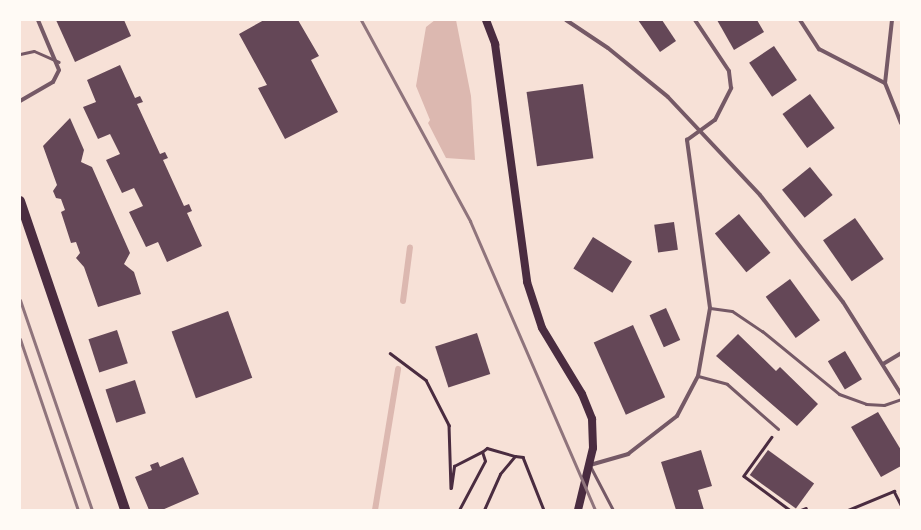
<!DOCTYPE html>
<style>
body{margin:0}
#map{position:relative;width:921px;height:530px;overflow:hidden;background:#f7e1d7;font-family:"Space Grotesk",sans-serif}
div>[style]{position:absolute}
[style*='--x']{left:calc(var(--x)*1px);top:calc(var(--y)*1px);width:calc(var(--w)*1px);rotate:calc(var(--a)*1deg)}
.water>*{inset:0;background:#dcb8b0}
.stream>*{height:6px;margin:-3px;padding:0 3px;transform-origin:3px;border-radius:3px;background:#dcb8b0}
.building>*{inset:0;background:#644757;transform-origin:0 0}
.path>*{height:2.5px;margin:-1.25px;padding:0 1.25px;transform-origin:1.25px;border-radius:1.25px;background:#4a2c40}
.service>*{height:3px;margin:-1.5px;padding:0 1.5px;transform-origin:1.5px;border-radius:1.5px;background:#755966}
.minor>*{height:4px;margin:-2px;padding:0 2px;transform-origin:2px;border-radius:2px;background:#755966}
.secondary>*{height:8px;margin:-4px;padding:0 4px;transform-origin:4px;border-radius:4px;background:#4a2c40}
.primary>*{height:10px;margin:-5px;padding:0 5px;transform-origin:5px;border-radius:5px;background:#4a2c40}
.rail>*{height:3px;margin:-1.5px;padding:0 1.5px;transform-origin:1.5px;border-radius:1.5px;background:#8f747c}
span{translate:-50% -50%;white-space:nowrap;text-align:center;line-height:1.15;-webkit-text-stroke:4px #fffaf5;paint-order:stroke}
.frame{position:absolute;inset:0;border:21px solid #fffaf5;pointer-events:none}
</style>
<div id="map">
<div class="water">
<div style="clip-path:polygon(435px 20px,456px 20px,471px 96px,475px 160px,446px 158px,428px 123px,430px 120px,416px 86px,426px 27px)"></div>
</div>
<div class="stream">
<div style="--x:403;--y:301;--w:54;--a:-82.6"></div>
<div style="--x:375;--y:510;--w:143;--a:-80.7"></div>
</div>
<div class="building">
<div style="clip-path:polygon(56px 20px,124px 20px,131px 36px,75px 62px)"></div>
<div style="clip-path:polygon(264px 20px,298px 20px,319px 56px,311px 60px,338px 112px,285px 139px,258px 88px,267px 85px,239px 34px)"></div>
<div style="clip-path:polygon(638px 20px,662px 20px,676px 41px,660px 52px)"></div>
<div style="clip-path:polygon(717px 20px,757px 20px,764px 32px,734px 50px)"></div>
<div style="left:774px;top:46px;width:41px;height:30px;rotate:56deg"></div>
<div style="clip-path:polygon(120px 65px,135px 98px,140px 96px,143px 102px,137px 104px,160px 154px,165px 152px,168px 158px,163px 160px,184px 206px,189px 204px,192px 211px,187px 213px,202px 246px,167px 262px,158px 242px,146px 247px,129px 212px,143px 206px,134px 188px,122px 193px,106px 160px,120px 154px,110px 134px,98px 139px,83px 107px,96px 102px,87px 80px)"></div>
<div style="left:583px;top:84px;width:75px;height:57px;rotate:82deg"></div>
<div style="left:810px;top:94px;width:42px;height:34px;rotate:54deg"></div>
<div style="clip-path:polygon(70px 118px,84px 150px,81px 162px,92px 167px,130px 253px,124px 264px,134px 272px,141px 294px,98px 307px,84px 267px,76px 258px,80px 253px,76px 242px,71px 243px,61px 212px,65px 210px,61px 199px,56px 198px,53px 191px,57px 185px,43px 146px)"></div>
<div style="left:810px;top:167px;width:36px;height:36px;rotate:51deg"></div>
<div style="left:739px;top:214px;width:50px;height:31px;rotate:51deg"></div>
<div style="left:855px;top:218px;width:50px;height:39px;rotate:55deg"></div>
<div style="left:674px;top:222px;width:28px;height:20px;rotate:82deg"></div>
<div style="left:593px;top:237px;width:46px;height:37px;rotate:32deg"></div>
<div style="left:790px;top:279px;width:51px;height:30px;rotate:54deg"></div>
<div style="left:666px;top:308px;width:35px;height:18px;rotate:66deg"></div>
<div style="left:228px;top:311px;width:71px;height:60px;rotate:70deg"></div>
<div style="left:633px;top:325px;width:79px;height:43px;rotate:66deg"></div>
<div style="left:117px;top:330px;width:35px;height:30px;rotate:72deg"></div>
<div style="left:477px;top:333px;width:43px;height:44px;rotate:72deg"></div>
<div style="clip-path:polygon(738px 334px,776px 371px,780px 367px,818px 404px,797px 426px,716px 356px)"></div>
<div style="left:845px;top:351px;width:33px;height:20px;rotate:59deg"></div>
<div style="left:135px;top:380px;width:35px;height:31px;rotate:72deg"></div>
<div style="clip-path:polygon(878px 412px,901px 450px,901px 466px,881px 477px,851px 427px)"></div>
<div style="clip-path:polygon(701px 450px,712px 486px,698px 490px,704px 510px,676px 510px,661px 462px)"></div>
<div style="left:768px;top:450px;width:57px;height:31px;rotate:36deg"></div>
<div style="clip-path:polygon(183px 457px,199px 494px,162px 510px,149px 510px,135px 477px,152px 470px,150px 465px,158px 462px,160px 467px)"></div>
</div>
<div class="path">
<div style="--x:406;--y:20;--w:2;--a:0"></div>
<div style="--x:390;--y:353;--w:45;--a:36.9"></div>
<div style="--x:426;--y:380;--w:51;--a:62.9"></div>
<div style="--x:449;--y:425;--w:63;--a:88.2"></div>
<div style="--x:451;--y:488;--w:22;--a:-82"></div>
<div style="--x:454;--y:466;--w:31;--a:-27"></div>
<div style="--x:772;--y:437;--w:48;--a:125.7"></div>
<div style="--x:744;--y:476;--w:57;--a:36.5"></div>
<div style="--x:459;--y:510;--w:55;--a:-62"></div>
<div style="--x:485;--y:461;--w:9;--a:-108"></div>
<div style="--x:482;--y:452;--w:6;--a:-39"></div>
<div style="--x:487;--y:448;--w:29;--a:16"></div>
<div style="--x:484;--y:510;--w:39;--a:-66"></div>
<div style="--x:500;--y:474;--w:23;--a:-50"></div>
<div style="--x:515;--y:456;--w:8;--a:7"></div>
<div style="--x:523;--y:457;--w:57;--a:68.4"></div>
<div style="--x:801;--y:510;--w:5;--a:-22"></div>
<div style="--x:848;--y:510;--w:50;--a:-22.4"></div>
<div style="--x:894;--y:491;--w:16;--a:63"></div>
</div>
<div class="service">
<div style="--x:20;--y:54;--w:14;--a:-12"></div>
<div style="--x:34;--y:51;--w:27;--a:24"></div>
<div style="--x:710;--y:308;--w:22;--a:8"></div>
<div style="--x:732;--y:311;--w:36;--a:34"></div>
<div style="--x:762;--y:331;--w:99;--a:39.3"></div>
<div style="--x:839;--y:394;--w:29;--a:20"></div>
<div style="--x:866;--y:404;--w:18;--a:3"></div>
<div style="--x:884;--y:405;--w:18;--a:-19"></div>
<div style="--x:698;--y:376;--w:30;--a:15"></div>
<div style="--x:727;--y:384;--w:68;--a:41.4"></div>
<div style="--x:590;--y:466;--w:50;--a:62.4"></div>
</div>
<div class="minor">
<div style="--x:566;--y:20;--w:50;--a:33.7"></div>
<div style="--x:608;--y:48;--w:77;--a:39.2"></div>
<div style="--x:668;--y:97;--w:134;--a:46.8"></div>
<div style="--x:760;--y:195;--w:135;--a:52.2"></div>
<div style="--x:843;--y:302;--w:109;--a:57.8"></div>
<div style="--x:800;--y:20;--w:35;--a:57"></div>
<div style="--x:819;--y:49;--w:74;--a:27.3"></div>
<div style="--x:892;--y:20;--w:63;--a:96.3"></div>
<div style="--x:885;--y:83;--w:43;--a:68.2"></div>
<div style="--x:20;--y:101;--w:38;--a:-30"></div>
<div style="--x:53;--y:82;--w:13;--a:-63"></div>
<div style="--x:59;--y:70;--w:54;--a:-112.8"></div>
<div style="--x:883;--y:364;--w:21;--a:-31"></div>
<div style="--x:590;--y:465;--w:40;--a:-16"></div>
<div style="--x:628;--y:454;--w:62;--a:-37.8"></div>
<div style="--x:677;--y:416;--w:45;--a:-62.3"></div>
<div style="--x:698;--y:376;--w:69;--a:-80"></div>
<div style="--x:710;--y:308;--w:170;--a:-97.8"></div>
<div style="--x:687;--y:140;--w:34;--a:-36"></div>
<div style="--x:715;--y:120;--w:36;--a:-63"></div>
<div style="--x:731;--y:88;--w:17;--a:-97"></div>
<div style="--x:729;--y:71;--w:61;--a:-123.7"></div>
</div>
<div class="secondary">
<div style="--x:486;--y:20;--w:26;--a:69"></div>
<div style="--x:495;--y:44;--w:240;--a:82.3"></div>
<div style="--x:527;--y:282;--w:48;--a:71.9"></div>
<div style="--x:542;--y:328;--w:77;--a:58.8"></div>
<div style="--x:582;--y:394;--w:27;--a:68"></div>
<div style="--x:592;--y:419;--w:29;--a:88"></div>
<div style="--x:593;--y:448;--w:64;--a:103.6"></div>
</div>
<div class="primary">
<div style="--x:20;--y:201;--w:326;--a:71.2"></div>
</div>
<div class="rail">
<div style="--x:361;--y:20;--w:229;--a:61.5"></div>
<div style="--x:470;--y:221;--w:315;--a:66.6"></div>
<div style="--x:20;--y:300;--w:222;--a:71.1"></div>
<div style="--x:20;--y:339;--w:181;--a:71.3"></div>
</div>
<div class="frame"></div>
</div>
